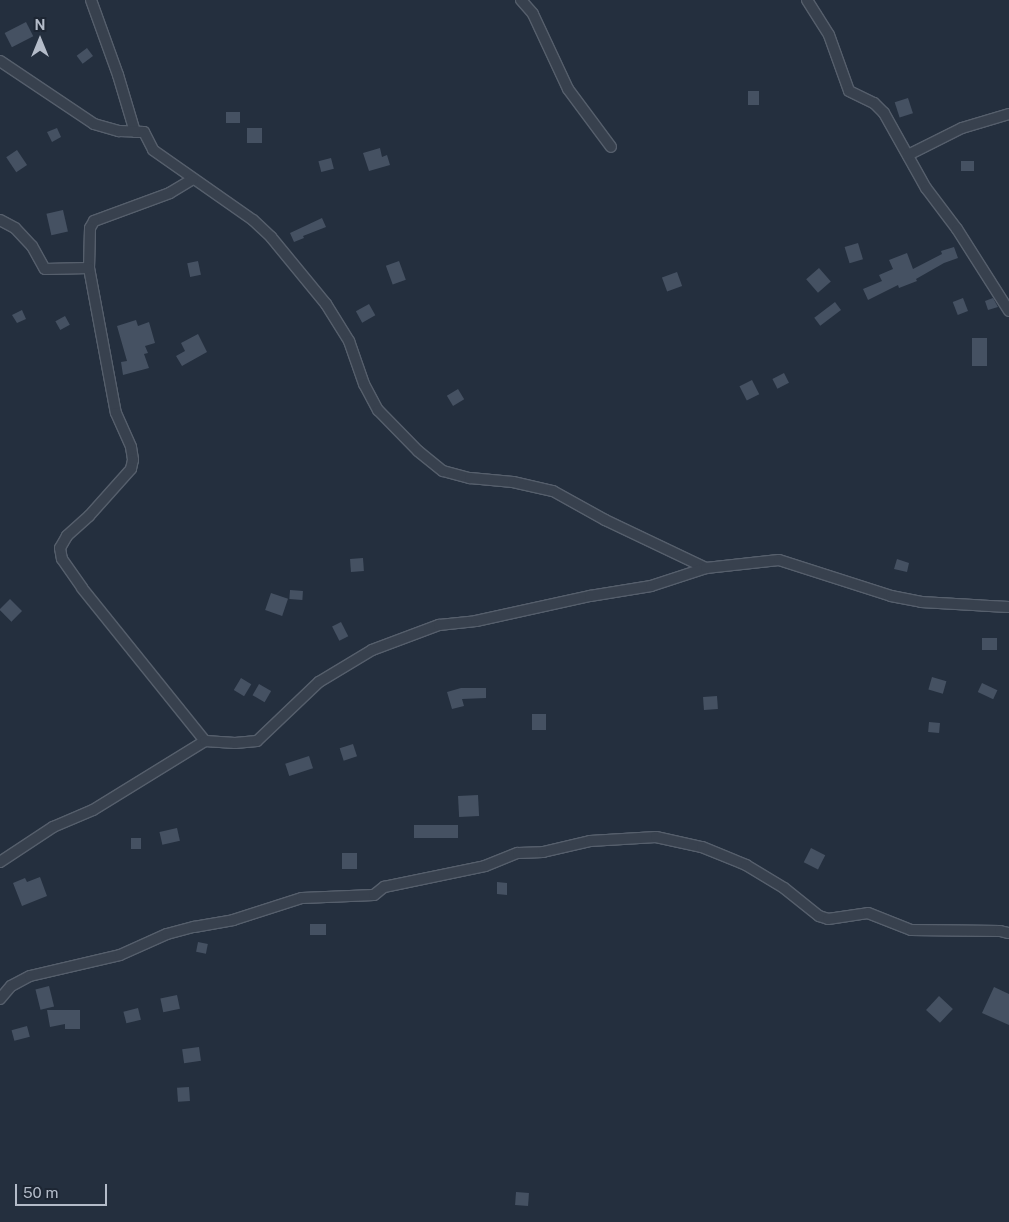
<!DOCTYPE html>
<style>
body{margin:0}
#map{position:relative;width:1009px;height:1222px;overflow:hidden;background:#242f3e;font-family:"Public Sans",sans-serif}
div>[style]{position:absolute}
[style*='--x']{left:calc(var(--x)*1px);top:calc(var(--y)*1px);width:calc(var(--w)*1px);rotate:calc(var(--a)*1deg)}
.building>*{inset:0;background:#455162;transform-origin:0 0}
.roads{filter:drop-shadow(1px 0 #565f6c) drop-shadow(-1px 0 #565f6c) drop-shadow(0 1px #565f6c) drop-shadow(0 -1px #565f6c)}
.minor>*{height:10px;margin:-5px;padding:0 5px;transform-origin:5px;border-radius:5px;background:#38414e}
span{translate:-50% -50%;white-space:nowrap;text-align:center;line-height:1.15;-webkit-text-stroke:4px #1d2633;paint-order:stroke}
.north{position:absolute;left:15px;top:15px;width:50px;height:50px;-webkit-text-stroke:4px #1d2633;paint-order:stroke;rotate:0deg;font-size:14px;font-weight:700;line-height:20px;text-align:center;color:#b4bcc9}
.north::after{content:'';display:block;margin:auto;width:18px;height:22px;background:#b4bcc9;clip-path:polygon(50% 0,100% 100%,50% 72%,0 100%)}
.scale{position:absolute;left:15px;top:1184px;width:92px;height:22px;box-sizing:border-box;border:2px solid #b4bcc9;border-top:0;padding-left:6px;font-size:15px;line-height:18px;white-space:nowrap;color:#b4bcc9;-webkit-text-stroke:4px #1d2633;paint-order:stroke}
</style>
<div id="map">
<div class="building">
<div style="left:26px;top:22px;width:16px;height:24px;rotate:63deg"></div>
<div style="left:87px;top:48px;width:10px;height:13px;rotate:53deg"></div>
<div style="left:748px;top:91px;width:11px;height:14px"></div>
<div style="left:908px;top:98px;width:16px;height:14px;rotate:72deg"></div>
<div style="left:226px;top:112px;width:14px;height:11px"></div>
<div style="clip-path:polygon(57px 128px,61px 137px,52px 142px,47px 132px)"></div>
<div style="left:247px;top:128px;width:15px;height:15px"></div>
<div style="clip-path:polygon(380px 148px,382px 157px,387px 155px,390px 165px,369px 171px,363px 153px)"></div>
<div style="left:17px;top:150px;width:18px;height:13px;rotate:56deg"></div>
<div style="left:331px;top:158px;width:11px;height:13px;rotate:75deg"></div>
<div style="left:961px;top:161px;width:13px;height:10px"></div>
<div style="left:63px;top:210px;width:22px;height:17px;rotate:77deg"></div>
<div style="clip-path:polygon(322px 218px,326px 227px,303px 236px,304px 238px,294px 242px,290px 233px)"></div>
<div style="left:858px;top:243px;width:17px;height:14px;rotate:73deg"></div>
<div style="clip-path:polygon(954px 247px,958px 258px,944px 263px,916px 279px,917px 281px,899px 288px,898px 285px,868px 300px,863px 289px,882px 281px,879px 275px,893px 269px,889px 260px,907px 253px,913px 269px,942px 254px,941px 251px)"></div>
<div style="left:198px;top:261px;width:14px;height:11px;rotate:78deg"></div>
<div style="left:399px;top:261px;width:20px;height:14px;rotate:70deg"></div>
<div style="left:819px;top:268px;width:18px;height:17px;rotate:49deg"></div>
<div style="left:677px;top:272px;width:15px;height:16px;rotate:70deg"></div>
<div style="left:963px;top:298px;width:14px;height:11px;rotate:69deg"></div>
<div style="clip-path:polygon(993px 298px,998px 307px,988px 310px,985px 301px)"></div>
<div style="left:835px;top:302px;width:10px;height:26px;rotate:53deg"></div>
<div style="left:369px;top:304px;width:13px;height:15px;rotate:61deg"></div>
<div style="clip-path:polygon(22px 310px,26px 319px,17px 323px,12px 315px)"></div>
<div style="left:65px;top:316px;width:10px;height:11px;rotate:61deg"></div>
<div style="clip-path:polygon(136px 320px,138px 326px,149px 322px,155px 343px,145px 346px,148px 353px,144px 354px,149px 368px,123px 375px,121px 362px,127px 361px,117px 326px)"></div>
<div style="clip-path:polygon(198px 334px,207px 352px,182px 366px,176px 356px,185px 351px,181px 343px)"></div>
<div style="left:972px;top:338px;width:15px;height:28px"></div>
<div style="left:784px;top:373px;width:11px;height:13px;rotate:63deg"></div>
<div style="left:752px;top:380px;width:16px;height:14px;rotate:63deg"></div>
<div style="left:458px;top:389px;width:12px;height:13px;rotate:59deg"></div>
<div style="left:363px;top:558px;width:13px;height:13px;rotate:86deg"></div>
<div style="clip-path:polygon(897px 559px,909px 563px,907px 572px,894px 569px)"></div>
<div style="left:290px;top:590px;width:13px;height:9px;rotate:4deg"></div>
<div style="left:271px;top:593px;width:18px;height:18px;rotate:19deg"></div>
<div style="left:10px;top:599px;width:17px;height:15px;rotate:45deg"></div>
<div style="left:341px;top:622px;width:16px;height:10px;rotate:63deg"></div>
<div style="left:982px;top:638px;width:15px;height:12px"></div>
<div style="left:932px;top:677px;width:15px;height:13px;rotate:16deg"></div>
<div style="left:241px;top:678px;width:12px;height:14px;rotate:31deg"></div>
<div style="left:982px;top:683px;width:17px;height:10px;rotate:25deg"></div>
<div style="left:259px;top:684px;width:14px;height:13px;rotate:30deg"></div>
<div style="clip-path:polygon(461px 688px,486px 688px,486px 698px,462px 699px,464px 706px,452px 709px,447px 692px)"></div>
<div style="left:717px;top:696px;width:13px;height:14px;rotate:86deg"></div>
<div style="left:532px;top:714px;width:14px;height:16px"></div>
<div style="left:929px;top:722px;width:11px;height:10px;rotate:5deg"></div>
<div style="left:353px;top:744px;width:13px;height:14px;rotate:72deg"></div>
<div style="left:309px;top:756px;width:13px;height:25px;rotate:72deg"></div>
<div style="left:478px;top:795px;width:21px;height:20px;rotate:87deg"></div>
<div style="left:458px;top:825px;width:13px;height:44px;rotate:90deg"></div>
<div style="left:177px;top:828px;width:13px;height:18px;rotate:77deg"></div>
<div style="left:131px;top:838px;width:10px;height:11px"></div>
<div style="left:811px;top:848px;width:16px;height:16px;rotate:27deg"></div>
<div style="left:342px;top:853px;width:15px;height:16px"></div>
<div style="clip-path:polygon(40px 877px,47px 896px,22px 906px,13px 883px,25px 878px,27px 882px)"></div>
<div style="clip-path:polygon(497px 882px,507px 883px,507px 895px,497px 894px)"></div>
<div style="left:310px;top:924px;width:16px;height:11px"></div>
<div style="left:198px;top:942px;width:10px;height:10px;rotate:11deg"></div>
<div style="left:49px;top:986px;width:21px;height:14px;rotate:76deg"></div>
<div style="clip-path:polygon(994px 987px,1009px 994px,1009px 1025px,982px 1013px)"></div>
<div style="left:177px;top:995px;width:14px;height:17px;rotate:78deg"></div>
<div style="left:939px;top:996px;width:19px;height:19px;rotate:43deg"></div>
<div style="left:138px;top:1008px;width:12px;height:15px;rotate:76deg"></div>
<div style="clip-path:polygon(47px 1010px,80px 1010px,80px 1029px,65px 1029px,65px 1024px,50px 1027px)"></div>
<div style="left:27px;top:1026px;width:11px;height:16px;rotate:75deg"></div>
<div style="left:199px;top:1047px;width:14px;height:17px;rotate:82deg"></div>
<div style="left:189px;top:1087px;width:14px;height:12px;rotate:86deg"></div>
<div style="left:516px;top:1192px;width:13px;height:13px;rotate:4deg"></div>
</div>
<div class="roads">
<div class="minor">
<div style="--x:91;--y:0;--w:80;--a:70.2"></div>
<div style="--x:118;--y:75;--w:59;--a:73.4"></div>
<div style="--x:135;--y:132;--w:5;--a:0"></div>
<div style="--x:521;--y:0;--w:18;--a:49"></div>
<div style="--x:533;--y:14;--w:83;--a:65"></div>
<div style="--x:568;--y:89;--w:72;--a:53.4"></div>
<div style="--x:807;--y:0;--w:41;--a:57.8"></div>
<div style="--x:829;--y:35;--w:59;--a:70.3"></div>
<div style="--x:849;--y:91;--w:28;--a:26"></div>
<div style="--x:874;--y:103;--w:14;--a:45"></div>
<div style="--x:884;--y:113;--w:86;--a:60.8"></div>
<div style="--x:926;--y:188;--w:51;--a:52.9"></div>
<div style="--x:957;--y:229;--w:97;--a:57.6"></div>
<div style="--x:0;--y:61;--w:113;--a:33.8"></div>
<div style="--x:94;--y:124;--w:26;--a:16"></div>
<div style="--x:119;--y:131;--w:25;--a:2"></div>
<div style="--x:144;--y:132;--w:20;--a:63"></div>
<div style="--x:153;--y:150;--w:122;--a:35"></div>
<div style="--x:253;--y:220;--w:25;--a:43"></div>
<div style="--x:271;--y:237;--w:87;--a:50.6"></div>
<div style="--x:326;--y:304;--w:44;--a:58.1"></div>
<div style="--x:349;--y:341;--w:46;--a:70.8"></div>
<div style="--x:364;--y:384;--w:30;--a:62"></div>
<div style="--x:378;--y:410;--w:57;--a:45.7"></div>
<div style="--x:418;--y:451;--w:32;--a:39"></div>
<div style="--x:443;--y:471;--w:28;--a:15"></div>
<div style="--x:470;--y:478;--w:43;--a:5.3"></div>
<div style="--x:513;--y:482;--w:41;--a:12.7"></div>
<div style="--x:553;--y:491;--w:60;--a:29.1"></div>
<div style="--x:605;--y:520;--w:112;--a:25.4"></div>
<div style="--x:908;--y:155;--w:60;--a:-26.6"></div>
<div style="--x:962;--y:128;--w:49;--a:-16.6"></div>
<div style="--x:193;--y:179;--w:27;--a:149"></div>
<div style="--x:170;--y:193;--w:81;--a:159.8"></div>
<div style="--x:94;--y:221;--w:8;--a:120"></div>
<div style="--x:90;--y:228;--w:40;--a:91.4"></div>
<div style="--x:89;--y:268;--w:147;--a:79.5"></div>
<div style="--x:116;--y:413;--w:37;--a:66"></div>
<div style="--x:131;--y:447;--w:13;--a:81"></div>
<div style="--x:133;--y:460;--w:9;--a:103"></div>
<div style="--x:131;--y:469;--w:63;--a:131.8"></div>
<div style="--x:89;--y:516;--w:30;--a:138"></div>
<div style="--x:67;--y:536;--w:14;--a:120"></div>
<div style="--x:60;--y:548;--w:11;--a:80"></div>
<div style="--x:62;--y:559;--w:35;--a:55"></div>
<div style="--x:82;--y:588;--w:196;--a:51.2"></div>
<div style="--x:0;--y:220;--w:17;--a:28"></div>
<div style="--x:15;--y:228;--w:25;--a:47"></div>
<div style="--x:32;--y:246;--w:26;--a:61"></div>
<div style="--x:45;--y:269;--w:44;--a:-1.3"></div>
<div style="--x:0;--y:862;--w:64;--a:-33.4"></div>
<div style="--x:53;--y:827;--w:43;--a:-23"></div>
<div style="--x:93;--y:810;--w:132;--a:-31.6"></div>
<div style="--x:205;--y:741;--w:30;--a:4"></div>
<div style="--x:235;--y:743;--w:22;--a:-5"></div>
<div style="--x:257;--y:741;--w:86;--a:-43.6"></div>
<div style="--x:319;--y:682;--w:62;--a:-31.1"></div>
<div style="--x:372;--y:650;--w:72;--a:-20.5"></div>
<div style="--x:439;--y:625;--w:37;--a:-6"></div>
<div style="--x:476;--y:621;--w:117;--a:-12.4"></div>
<div style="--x:590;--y:596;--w:62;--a:-9.3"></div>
<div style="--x:651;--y:586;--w:58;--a:-18.1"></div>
<div style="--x:706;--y:568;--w:73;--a:-6.3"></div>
<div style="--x:779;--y:560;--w:118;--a:17.8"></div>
<div style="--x:891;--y:596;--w:31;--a:11"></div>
<div style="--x:921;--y:602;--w:88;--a:3.3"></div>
<div style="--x:0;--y:999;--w:17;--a:-50"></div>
<div style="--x:11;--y:986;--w:21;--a:-28"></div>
<div style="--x:30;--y:976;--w:92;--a:-13.1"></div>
<div style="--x:120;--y:955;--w:51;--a:-24.1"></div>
<div style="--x:167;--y:934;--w:28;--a:-15"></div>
<div style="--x:194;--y:927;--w:40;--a:-10"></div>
<div style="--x:233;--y:920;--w:72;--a:-17.7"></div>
<div style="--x:302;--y:898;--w:72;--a:-2.4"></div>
<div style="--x:374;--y:895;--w:13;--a:-39"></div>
<div style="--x:384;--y:887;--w:103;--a:-11.7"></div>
<div style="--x:485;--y:866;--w:35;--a:-22"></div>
<div style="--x:518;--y:853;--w:25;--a:-2"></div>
<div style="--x:543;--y:852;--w:48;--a:-13.2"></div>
<div style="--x:590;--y:841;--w:66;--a:-3.5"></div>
<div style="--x:656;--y:837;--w:47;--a:12.3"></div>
<div style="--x:702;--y:847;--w:48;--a:22.2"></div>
<div style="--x:746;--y:865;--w:44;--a:31.2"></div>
<div style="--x:784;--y:888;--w:45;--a:38.7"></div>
<div style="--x:819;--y:916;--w:9;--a:18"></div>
<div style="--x:828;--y:919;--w:40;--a:-8.5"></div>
<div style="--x:868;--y:913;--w:46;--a:21.6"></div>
<div style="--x:911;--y:930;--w:89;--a:0.6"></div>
<div style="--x:1000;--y:931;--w:9;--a:13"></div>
</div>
</div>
<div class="north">N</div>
<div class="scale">50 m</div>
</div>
